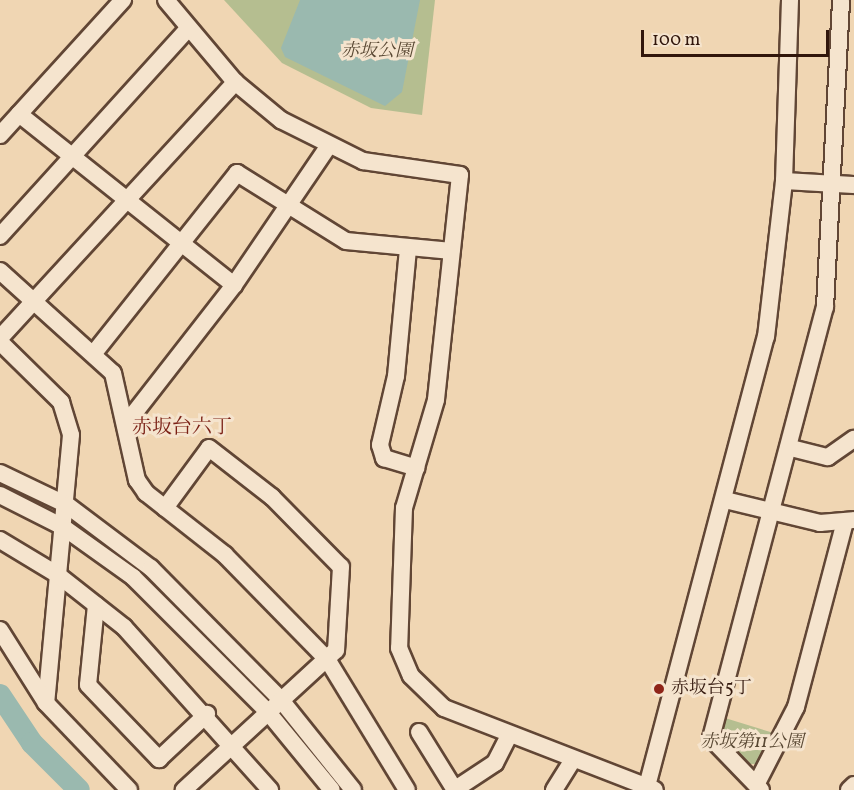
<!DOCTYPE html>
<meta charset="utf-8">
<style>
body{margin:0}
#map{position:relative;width:854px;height:790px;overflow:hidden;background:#f0d6b3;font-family:Vollkorn,"Noto Serif JP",serif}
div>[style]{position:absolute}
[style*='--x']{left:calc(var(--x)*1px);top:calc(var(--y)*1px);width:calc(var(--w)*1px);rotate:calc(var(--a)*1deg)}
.green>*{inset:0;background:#b5be90}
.water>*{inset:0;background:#9ab9af}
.river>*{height:22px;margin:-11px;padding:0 11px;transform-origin:11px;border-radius:11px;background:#9ab9af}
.roads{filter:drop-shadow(2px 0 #614635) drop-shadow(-2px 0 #614635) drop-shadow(0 2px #614635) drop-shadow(0 -2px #614635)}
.minor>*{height:16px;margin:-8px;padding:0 8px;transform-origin:8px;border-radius:8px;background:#f5e4ce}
.dots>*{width:16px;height:16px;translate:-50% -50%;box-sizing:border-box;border:3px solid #f5e4ce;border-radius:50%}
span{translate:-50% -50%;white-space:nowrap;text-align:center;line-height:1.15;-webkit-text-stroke:6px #f5e4ce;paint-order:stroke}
.park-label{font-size:18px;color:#594833;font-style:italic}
.poi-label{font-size:18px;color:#31160b}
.left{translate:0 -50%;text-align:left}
.neighbourhood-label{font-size:20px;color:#7a1f14}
.scale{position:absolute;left:641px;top:30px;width:188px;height:27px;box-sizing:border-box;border:3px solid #31160b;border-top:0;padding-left:8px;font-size:18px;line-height:21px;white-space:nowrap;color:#31160b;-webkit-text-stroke:4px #f5e4ce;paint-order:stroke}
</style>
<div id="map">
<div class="green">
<div style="clip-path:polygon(224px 0,435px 0,422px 115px,371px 108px,282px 63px)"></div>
<div style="clip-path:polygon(725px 718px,777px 734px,760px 764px,748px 764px,723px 739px)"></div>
</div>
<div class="water">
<div style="clip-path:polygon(300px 0,420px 0,402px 92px,385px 106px,285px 57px,281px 48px)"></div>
</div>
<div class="river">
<div style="--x:0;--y:695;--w:58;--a:56.3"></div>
<div style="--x:32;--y:743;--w:66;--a:45"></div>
</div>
<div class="roads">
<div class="minor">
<div style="--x:166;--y:0;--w:107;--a:49.9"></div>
<div style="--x:235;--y:82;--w:60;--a:39.6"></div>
<div style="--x:281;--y:120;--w:92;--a:26.6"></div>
<div style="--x:363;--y:161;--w:98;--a:8.2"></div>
<div style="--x:460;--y:175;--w:226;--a:96.1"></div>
<div style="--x:436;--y:400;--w:113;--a:106.5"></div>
<div style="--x:404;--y:508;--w:140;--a:92"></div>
<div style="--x:399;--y:648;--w:30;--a:67"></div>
<div style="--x:411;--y:676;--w:46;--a:44.1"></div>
<div style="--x:444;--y:708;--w:226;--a:21.2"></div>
<div style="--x:19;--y:114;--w:275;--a:38.5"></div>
<div style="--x:0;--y:135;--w:183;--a:-47.7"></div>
<div style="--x:784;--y:181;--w:70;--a:3.3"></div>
<div style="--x:0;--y:236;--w:280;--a:-47.8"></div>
<div style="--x:408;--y:249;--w:128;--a:95.4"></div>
<div style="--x:396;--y:376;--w:71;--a:103.1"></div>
<div style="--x:380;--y:445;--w:14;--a:73"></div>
<div style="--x:384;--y:458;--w:34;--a:17"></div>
<div style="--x:0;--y:271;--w:152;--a:42.1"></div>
<div style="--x:113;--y:373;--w:110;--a:77.4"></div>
<div style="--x:137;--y:480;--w:16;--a:55"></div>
<div style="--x:146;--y:493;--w:100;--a:38.1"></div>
<div style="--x:225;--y:555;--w:146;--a:45.6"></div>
<div style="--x:327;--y:659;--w:153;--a:58.6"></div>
<div style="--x:0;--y:338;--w:348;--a:-47.4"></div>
<div style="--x:0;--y:342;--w:86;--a:44.5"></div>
<div style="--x:61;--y:402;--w:34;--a:73"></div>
<div style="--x:71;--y:435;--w:269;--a:95.3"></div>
<div style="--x:46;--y:703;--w:120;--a:46.3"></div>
<div style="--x:94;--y:353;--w:230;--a:-51.5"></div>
<div style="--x:237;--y:173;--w:128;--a:32"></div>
<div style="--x:346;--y:241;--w:106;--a:5.4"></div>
<div style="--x:125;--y:425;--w:177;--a:-52.1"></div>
<div style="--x:234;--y:285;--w:166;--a:-55.8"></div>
<div style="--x:791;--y:448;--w:38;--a:14"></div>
<div style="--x:828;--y:457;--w:32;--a:-35"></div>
<div style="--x:0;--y:473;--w:74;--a:25.5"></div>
<div style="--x:67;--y:505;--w:105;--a:36.9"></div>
<div style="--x:151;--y:568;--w:185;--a:45.4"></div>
<div style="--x:281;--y:700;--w:115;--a:51.3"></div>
<div style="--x:0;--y:495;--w:71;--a:26.9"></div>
<div style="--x:63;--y:527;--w:86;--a:35.5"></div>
<div style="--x:133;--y:577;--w:190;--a:45"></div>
<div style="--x:267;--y:711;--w:102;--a:50.6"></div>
<div style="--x:725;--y:500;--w:98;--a:13.6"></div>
<div style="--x:820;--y:523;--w:33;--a:-5"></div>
<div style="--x:165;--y:508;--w:74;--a:-53.7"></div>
<div style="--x:209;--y:448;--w:80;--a:37.9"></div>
<div style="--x:272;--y:497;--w:98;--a:45.4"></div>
<div style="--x:341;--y:567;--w:83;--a:93.4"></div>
<div style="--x:336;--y:650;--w:207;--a:137.4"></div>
<div style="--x:0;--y:540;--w:68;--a:31.1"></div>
<div style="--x:58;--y:575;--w:84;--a:38.2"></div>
<div style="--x:124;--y:627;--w:219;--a:48.1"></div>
<div style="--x:96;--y:605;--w:80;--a:95.7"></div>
<div style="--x:88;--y:685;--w:103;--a:46.2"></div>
<div style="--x:159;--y:759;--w:66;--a:-43.2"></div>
<div style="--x:0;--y:630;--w:86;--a:57.8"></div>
<div style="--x:419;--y:732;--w:68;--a:58.2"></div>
<div style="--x:758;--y:781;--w:83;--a:-62.8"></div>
<div style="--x:796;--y:707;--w:191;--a:-75.2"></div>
<div style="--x:454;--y:790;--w:49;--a:-33.4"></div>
<div style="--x:495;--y:763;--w:31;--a:-63"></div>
<div style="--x:554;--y:790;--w:36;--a:-58"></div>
<div style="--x:646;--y:790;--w:469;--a:-75.2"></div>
<div style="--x:766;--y:337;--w:157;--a:-83.4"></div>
<div style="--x:784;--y:181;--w:181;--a:-88.1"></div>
<div style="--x:761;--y:790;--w:72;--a:-133.9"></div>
<div style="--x:711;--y:738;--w:446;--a:-75.2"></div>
<div style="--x:825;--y:307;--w:307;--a:-87"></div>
<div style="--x:849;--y:790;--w:7;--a:-45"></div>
</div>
</div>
<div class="dots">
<div style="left:659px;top:689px;background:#8f2418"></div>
</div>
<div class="park-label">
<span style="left:377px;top:52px">赤坂公園</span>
<span style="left:752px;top:743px">赤坂第11公園</span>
</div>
<div class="poi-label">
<span class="left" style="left:671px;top:689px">赤坂台5丁</span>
</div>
<div class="neighbourhood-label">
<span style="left:182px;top:428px">赤坂台六丁</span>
</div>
<div class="scale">100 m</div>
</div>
